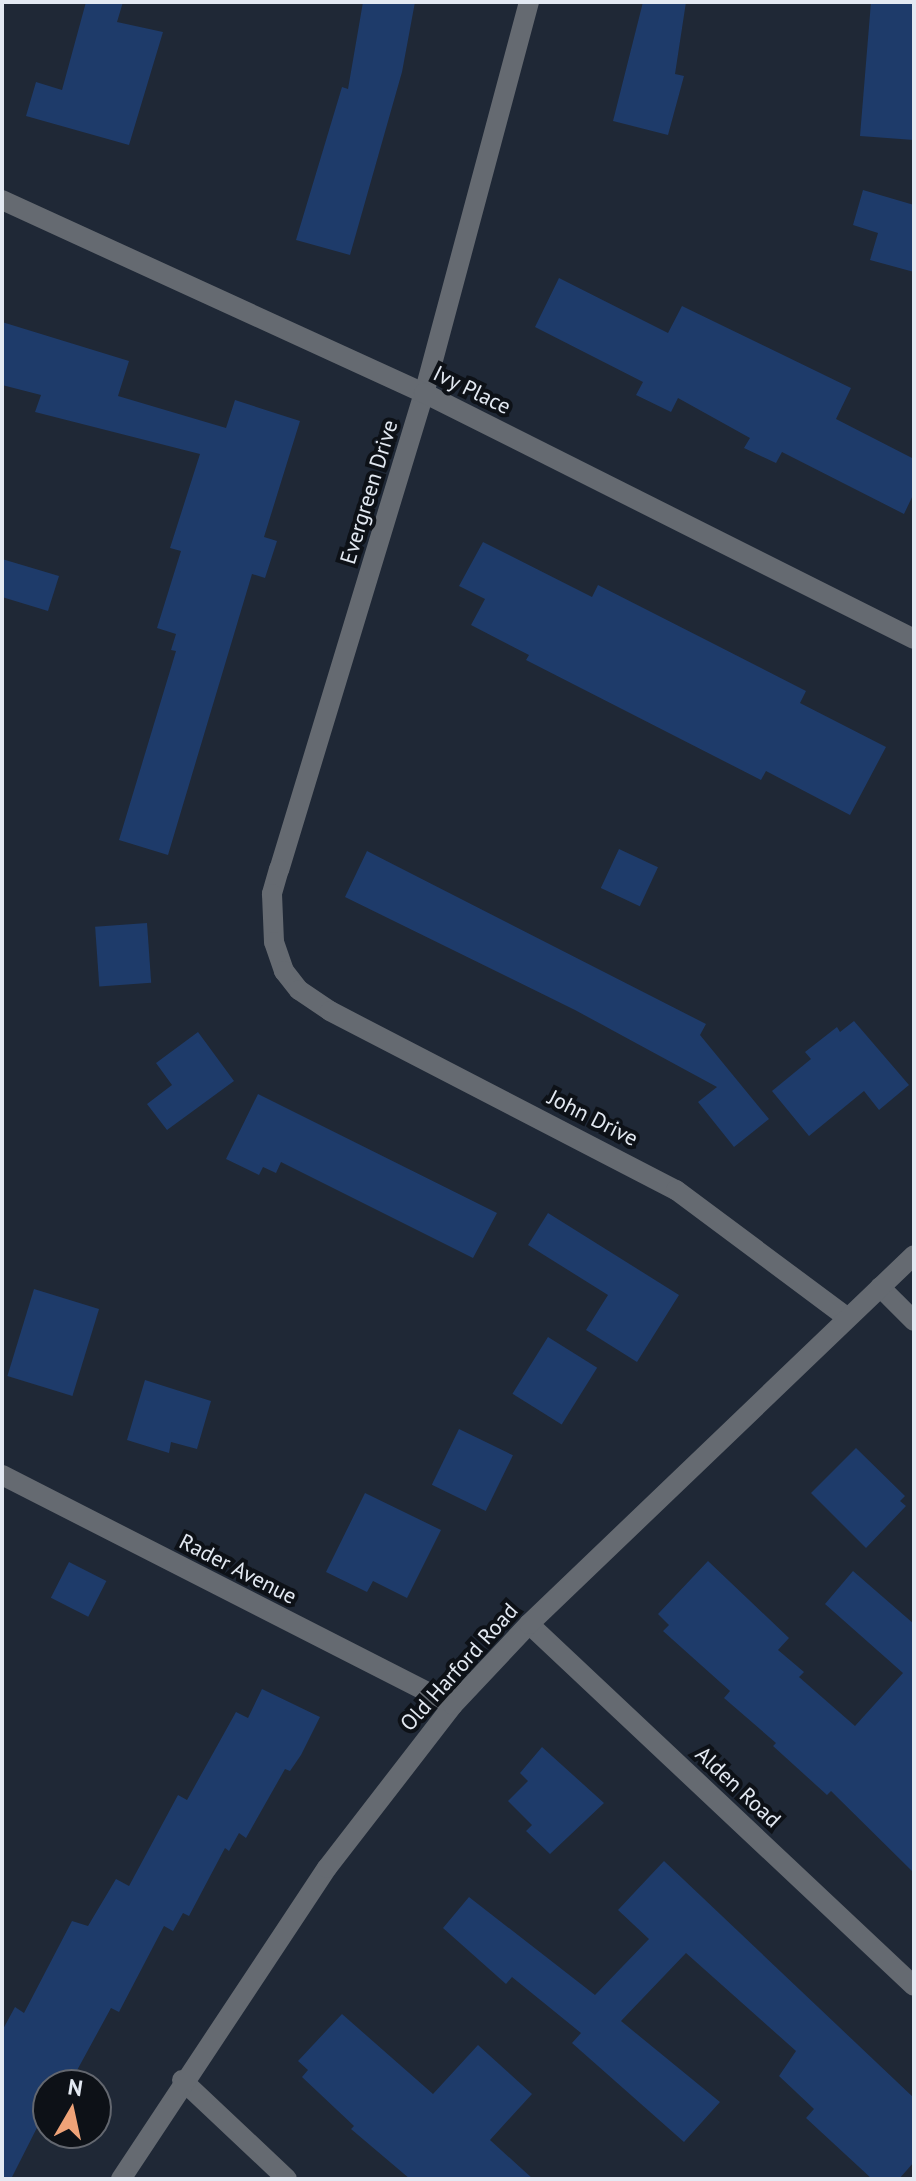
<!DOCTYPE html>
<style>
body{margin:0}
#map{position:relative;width:916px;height:2181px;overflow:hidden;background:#1f2836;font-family:"PT Sans",sans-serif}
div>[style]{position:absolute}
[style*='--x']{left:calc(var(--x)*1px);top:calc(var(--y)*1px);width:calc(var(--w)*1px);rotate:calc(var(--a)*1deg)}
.building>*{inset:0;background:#1e3b6a;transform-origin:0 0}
.minor>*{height:20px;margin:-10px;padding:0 10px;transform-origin:10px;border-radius:10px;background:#656a71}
.tertiary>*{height:20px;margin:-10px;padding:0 10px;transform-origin:10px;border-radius:10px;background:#656a71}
span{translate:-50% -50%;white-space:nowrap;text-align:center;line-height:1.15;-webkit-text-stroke:8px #0d1117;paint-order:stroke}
.street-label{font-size:22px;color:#e3e9f2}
.frame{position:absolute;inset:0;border:4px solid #e3e9f2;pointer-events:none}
.north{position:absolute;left:32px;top:2069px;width:80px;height:80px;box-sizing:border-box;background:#0d1117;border:2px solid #63676f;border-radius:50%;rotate:9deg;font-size:22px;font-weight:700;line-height:32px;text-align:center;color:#e3e9f2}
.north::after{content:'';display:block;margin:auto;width:28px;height:36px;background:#efa378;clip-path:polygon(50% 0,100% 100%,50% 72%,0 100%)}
</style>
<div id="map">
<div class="building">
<div style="clip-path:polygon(86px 2px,123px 2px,117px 22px,163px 32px,129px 145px,26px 116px,36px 82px,62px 90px)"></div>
<div style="clip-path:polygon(363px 2px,415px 2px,402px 72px,350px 255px,296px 240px,342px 87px,348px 89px)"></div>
<div style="clip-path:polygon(643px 2px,686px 2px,675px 74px,684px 76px,668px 135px,613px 121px)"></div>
<div style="clip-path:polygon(871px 2px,914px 2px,914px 140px,860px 136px)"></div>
<div style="clip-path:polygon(863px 190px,914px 205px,914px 272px,870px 260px,878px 233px,853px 225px)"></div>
<div style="clip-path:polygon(559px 278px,668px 333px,682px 306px,851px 388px,836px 419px,914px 459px,914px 493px,904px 514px,782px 452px,776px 463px,744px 448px,750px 438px,678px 398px,671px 412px,636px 395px,643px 382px,535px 327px)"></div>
<div style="clip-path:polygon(2px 322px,129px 361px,118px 396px,226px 428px,235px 400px,300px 421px,264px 537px,277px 541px,265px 578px,252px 574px,168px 855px,119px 840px,176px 651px,171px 650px,176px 634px,157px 628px,181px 551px,170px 548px,200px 454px,35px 412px,41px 395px,2px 385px)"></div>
<div style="clip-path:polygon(483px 542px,592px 597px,598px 585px,716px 645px,806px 691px,800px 703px,886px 747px,850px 815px,766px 771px,761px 780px,526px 660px,529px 655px,471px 625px,485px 599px,459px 586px)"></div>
<div style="clip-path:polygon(2px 559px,59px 576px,48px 611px,2px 597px)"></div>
<div style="left:619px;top:849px;width:43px;height:43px;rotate:25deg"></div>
<div style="clip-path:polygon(367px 851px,706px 1024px,700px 1035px,769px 1119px,734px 1147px,698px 1102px,717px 1087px,575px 1010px,345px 897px)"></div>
<div style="left:147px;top:923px;width:60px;height:52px;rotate:86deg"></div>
<div style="clip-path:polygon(854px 1021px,909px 1085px,879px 1110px,864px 1091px,809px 1136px,772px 1091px,811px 1059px,805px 1052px,837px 1027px,840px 1032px)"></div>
<div style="clip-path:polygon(198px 1032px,234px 1081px,167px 1130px,147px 1104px,172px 1085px,156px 1063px)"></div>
<div style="clip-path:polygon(258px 1094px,497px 1213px,473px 1258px,281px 1162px,276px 1173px,263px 1167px,259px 1175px,226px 1159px)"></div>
<div style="clip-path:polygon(548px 1213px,679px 1295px,637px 1362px,586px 1330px,608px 1295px,528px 1245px)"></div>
<div style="left:34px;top:1289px;width:68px;height:91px;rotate:17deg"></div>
<div style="left:548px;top:1337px;width:58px;height:67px;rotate:32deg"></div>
<div style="clip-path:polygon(145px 1380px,211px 1401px,197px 1449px,171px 1442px,169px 1453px,127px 1440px)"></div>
<div style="left:459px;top:1429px;width:60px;height:62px;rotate:26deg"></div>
<div style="clip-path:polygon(856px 1448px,905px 1496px,900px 1501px,906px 1506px,866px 1548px,811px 1493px)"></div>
<div style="clip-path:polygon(365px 1493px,441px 1530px,407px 1598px,373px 1581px,367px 1592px,326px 1572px)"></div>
<div style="clip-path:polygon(708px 1561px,789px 1638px,778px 1650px,804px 1672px,799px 1677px,855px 1726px,903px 1673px,825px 1604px,853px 1571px,914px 1624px,914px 1873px,831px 1791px,827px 1795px,773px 1746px,776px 1743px,724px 1698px,730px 1691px,663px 1631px,669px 1625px,658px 1614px)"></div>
<div style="left:69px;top:1562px;width:42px;height:40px;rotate:27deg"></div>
<div style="clip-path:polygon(262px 1689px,320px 1717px,301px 1755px,290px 1771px,285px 1769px,246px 1838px,239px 1833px,229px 1851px,225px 1848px,189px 1916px,183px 1913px,173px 1931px,164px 1926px,119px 2012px,111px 2008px,69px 2085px,48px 2085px,48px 2106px,11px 2179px,2px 2179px,2px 2031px,15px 2007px,24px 2013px,72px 1921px,88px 1926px,116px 1879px,129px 1886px,178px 1795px,187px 1800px,236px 1712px,248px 1718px)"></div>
<div style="clip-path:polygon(542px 1747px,604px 1803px,550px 1854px,526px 1831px,532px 1825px,508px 1801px,528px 1781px,520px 1773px)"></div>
<div style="clip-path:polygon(664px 1861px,914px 2098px,914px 2162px,899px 2179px,872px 2179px,806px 2118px,814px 2109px,779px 2076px,796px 2051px,686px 1953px,621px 2021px,720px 2102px,684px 2142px,572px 2043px,581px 2033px,512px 1977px,506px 1984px,443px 1928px,469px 1897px,595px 1995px,649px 1939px,618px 1910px)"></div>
<div style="clip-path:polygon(342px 2014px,433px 2094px,478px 2045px,532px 2094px,490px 2140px,533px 2179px,410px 2179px,351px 2129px,354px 2126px,302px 2077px,308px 2070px,298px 2061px)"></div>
</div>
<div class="minor">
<div style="--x:529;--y:2;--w:405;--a:105"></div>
<div style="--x:424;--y:393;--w:498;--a:106.9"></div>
<div style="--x:279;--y:869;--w:26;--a:106"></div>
<div style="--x:272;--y:894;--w:48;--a:87.6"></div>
<div style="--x:274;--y:942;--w:31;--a:71"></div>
<div style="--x:284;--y:971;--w:24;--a:52"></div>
<div style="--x:299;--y:990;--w:37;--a:34"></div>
<div style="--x:330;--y:1011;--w:390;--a:27.4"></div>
<div style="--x:676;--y:1190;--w:214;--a:36.7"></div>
<div style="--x:2;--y:200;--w:464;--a:24.6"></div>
<div style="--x:424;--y:393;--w:548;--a:26.66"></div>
<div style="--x:880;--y:1287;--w:48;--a:45"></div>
<div style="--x:2;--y:1475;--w:506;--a:27.02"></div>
<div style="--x:529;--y:1624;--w:528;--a:43.24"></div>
<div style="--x:182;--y:2080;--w:144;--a:43.3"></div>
</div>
<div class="tertiary">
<div style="--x:121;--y:2179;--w:373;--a:-56.5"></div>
<div style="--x:327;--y:1868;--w:206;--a:-52.3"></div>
<div style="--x:453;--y:1705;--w:111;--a:-46.8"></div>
<div style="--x:529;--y:1624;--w:533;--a:-43.78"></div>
</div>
<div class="street-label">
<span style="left:472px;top:390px;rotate:26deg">Ivy Place</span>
<span style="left:369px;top:492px;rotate:-73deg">Evergreen Drive</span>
<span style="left:593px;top:1118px;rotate:27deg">John Drive</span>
<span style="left:238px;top:1569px;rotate:27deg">Rader Avenue</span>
<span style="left:459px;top:1667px;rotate:-48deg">Old Harford Road</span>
<span style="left:738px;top:1787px;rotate:43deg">Alden Road</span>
</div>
<div class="frame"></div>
<div class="north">N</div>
</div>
